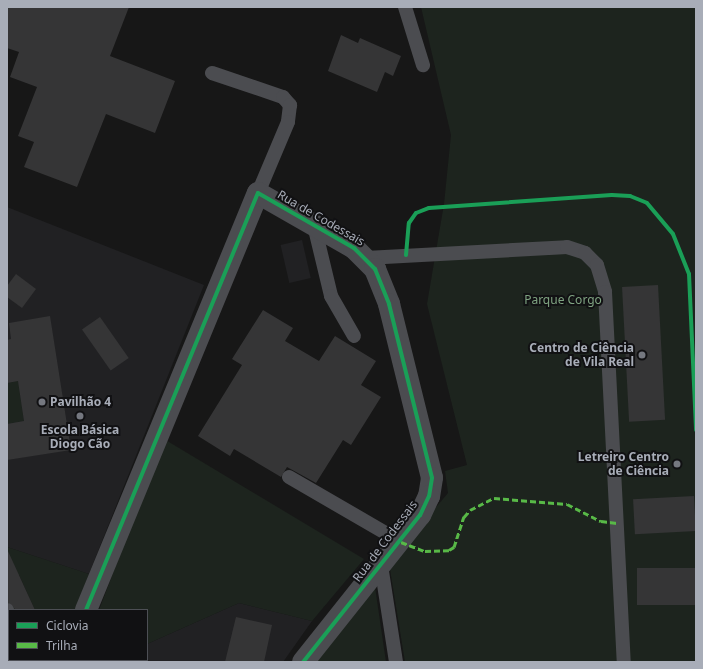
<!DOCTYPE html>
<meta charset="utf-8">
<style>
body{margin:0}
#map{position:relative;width:703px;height:669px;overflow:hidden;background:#171717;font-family:"Noto Sans",sans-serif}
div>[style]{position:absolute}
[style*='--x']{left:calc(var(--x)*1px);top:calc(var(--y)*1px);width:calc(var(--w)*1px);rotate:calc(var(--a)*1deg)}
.built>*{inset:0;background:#212123;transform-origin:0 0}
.green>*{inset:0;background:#1d241e}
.building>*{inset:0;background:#353536;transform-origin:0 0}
.lane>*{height:14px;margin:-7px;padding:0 7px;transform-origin:7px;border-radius:7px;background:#4b4c50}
.street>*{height:22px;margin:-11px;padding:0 11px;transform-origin:11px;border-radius:11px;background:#4b4c50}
.quiet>*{height:3px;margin-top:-1.5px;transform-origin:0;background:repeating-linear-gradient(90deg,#58b947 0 6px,transparent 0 9px)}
.cycleway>*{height:4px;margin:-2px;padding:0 2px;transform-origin:2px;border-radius:2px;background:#1a9f57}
.dots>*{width:11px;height:11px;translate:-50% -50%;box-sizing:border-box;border:2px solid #111113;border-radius:50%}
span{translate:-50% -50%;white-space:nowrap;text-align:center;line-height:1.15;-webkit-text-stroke:4px #111113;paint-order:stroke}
.street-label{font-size:12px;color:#a8adb8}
.park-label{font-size:12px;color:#7fa381}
.poi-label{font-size:12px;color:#a8adb8;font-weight:700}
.right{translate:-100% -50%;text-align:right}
.left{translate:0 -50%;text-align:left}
.frame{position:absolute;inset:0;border:8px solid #a8adb8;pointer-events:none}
.legend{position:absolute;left:8px;top:609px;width:140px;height:52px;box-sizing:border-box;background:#111113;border:1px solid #4d4f55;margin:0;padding:5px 7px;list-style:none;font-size:12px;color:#a8adb8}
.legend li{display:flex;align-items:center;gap:8px;height:20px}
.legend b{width:20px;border:1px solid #4d4f55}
</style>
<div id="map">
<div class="built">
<div style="clip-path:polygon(7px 207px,204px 285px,89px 574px,7px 547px)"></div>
<div style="left:302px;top:240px;width:39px;height:22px;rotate:77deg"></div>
<div style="clip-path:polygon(239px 603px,312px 621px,283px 662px,106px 662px,147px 660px,147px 644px)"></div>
</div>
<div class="green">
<div style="clip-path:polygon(421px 7px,696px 7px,696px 662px,405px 662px,389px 563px,448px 493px,445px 471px,467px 465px,427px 304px,444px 204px,451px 135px)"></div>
<div style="clip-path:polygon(18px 381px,24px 421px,7px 424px,7px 383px)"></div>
<div style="clip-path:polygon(164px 439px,364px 559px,312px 621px,239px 603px,147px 644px,147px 610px,99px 610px)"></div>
<div style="clip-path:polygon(7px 547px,89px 574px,75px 610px,35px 610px,19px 575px,7px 580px)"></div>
<div style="clip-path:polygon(374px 580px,386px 662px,312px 662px)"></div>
<div style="clip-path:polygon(7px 585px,18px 610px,9px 610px,9px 660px,54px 662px,7px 662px)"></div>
</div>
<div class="building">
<div style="clip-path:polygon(7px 7px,129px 7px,110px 56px,175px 81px,155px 133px,106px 114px,77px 187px,24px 167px,34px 142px,18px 136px,37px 87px,10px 77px,19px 52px,7px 48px)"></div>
<div style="clip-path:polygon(341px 35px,358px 43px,360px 38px,401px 56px,393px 76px,385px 72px,377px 92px,328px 71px)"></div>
<div style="clip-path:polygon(16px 274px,36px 289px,22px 308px,7px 297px,7px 286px)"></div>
<div style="left:658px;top:285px;width:135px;height:36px;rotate:87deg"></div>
<div style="clip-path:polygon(263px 310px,293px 328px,285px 341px,319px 361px,335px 336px,376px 361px,361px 385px,381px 397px,351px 445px,343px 440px,316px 483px,287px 467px,281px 477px,234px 449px,230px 456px,198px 436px,242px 365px,232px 359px)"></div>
<div style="clip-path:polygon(50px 316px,71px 450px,7px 460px,7px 424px,24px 421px,18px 381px,7px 383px,7px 340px,11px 339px,9px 323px)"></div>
<div style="left:100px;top:317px;width:50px;height:22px;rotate:55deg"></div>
<div style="left:694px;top:496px;width:35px;height:61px;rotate:87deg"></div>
<div style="clip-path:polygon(7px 549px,35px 610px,16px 610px,7px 602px)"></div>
<div style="left:696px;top:568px;width:37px;height:59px;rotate:90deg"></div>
<div style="clip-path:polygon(236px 617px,272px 625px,264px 662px,225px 662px)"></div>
</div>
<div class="lane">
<div style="--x:405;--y:7;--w:61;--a:72.8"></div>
<div style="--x:212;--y:73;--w:75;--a:18.7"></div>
<div style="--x:283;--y:97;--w:11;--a:49"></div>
<div style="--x:290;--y:105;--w:17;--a:97"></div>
<div style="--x:288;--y:122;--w:77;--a:112.9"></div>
<div style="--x:314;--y:225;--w:73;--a:76.5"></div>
<div style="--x:331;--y:296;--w:46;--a:60.1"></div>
<div style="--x:366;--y:258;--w:201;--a:-3.1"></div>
<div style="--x:567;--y:247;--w:19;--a:18"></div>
<div style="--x:585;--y:253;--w:17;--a:45"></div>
<div style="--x:597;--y:265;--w:28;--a:73"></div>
<div style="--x:605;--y:292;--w:370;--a:87.1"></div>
<div style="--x:289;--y:477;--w:129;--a:30.1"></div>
<div style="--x:381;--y:565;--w:98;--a:81.2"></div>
<div style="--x:7;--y:610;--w:5;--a:68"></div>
<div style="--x:29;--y:660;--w:2;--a:63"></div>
</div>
<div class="street">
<div style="--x:86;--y:610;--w:451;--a:-67.6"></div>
<div style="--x:258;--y:193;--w:111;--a:29.8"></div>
<div style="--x:354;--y:248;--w:30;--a:45"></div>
<div style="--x:375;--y:269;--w:38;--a:68"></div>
<div style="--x:389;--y:304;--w:179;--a:76.1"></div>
<div style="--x:432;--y:478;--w:18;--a:99"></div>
<div style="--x:429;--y:496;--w:21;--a:115"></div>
<div style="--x:420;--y:515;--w:188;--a:128.5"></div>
<div style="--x:64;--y:662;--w:2;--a:-63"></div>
</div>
<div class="quiet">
<div style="--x:401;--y:542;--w:26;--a:21"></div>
<div style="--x:425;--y:551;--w:24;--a:-2"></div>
<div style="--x:449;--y:550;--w:6;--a:-31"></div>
<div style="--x:454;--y:547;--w:32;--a:-72"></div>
<div style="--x:464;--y:517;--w:9;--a:-49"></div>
<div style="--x:470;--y:510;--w:27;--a:-27"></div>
<div style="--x:494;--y:498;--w:73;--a:4.7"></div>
<div style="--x:567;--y:504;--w:38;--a:27"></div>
<div style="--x:601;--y:521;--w:16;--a:7"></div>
</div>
<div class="cycleway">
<div style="--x:406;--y:255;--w:32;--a:-85"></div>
<div style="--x:409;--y:223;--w:12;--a:-55"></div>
<div style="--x:416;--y:213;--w:14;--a:-21"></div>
<div style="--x:429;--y:208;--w:183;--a:-4.1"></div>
<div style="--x:612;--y:195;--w:18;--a:3"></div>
<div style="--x:630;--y:196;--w:18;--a:22"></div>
<div style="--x:647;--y:203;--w:40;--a:50"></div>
<div style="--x:673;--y:234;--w:43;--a:68.2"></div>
<div style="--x:689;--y:274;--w:156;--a:87.4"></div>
<div style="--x:86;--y:610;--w:451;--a:-67.6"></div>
<div style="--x:258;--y:193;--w:111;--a:29.8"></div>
<div style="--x:354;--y:248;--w:30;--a:45"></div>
<div style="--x:375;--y:269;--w:38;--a:68"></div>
<div style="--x:389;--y:304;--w:179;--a:76.1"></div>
<div style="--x:432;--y:478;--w:18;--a:99"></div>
<div style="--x:429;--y:496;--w:21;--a:115"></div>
<div style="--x:420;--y:515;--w:188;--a:128.5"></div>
</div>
<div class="dots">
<div style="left:642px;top:355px;background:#757880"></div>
<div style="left:42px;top:402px;background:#757880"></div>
<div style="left:80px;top:416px;background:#757880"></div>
<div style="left:677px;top:464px;background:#757880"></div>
</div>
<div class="street-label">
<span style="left:321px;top:218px;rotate:30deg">Rua de Codessais</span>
<span style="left:385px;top:541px;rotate:-53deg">Rua de Codessais</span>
</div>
<div class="park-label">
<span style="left:563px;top:300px">Parque Corgo</span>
</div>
<div class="poi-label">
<span class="right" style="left:634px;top:355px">Centro de Ciência<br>de Vila Real</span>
<span class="left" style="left:50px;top:402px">Pavilhão 4</span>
<span style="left:80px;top:437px">Escola Básica<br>Diogo Cão</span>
<span class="right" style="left:669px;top:464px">Letreiro Centro<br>de Ciência</span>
</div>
<div class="frame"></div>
<ul class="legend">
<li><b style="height:5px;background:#1a9f57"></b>Ciclovia</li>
<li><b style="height:5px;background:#58b947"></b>Trilha</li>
</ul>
</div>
